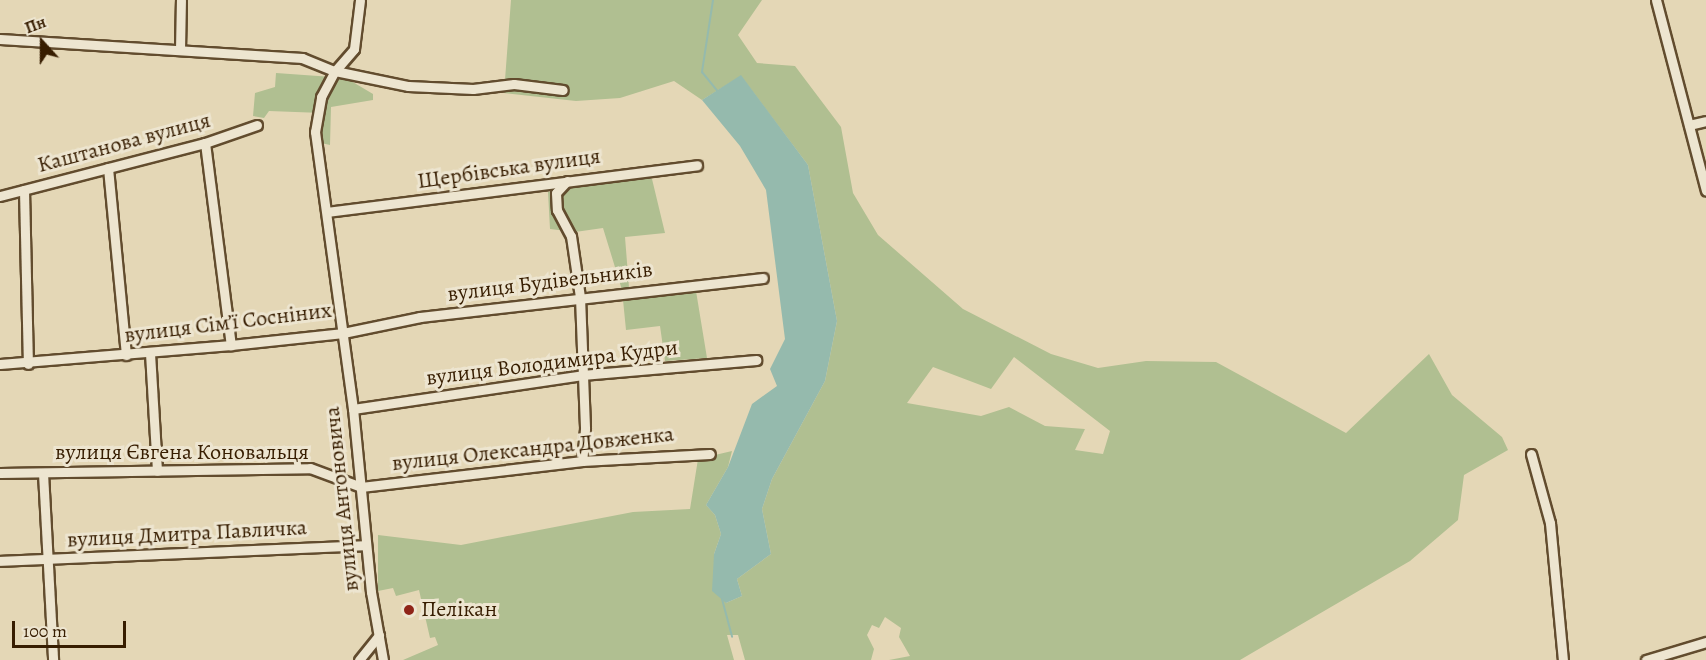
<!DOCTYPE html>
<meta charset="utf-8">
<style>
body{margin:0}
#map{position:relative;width:1706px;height:660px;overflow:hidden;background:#e4d7b6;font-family:Alegreya,serif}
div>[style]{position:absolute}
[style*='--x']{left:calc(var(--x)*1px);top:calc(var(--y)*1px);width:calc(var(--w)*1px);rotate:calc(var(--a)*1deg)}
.green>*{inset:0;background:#b0bf91}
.water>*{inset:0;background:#95baad}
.stream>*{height:2px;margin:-1px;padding:0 1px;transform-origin:1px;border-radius:1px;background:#95baad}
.roads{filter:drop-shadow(2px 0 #624c2e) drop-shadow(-2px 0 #624c2e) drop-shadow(0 2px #624c2e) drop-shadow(0 -2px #624c2e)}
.minor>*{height:9px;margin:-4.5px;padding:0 4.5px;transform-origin:4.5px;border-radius:4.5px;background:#ede5d0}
.dots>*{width:16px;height:16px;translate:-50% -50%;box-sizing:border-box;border:3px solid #ede5d0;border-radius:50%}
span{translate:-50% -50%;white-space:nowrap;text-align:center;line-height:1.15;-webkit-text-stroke:6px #ede5d0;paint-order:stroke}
.street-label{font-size:22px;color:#371d00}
.poi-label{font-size:22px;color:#371d00}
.left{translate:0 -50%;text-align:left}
.north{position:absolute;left:12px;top:12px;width:60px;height:60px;-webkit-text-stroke:4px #ede5d0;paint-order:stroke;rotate:339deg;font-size:16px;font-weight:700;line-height:24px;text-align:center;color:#371d00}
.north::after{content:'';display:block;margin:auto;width:21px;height:27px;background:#371d00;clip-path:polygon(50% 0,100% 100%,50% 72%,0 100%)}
.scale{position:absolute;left:12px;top:621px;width:114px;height:27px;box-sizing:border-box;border:3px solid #371d00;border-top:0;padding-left:8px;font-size:18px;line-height:21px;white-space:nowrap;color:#371d00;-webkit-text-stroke:4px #ede5d0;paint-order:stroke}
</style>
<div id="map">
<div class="green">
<div style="clip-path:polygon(evenodd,511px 0,762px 0,738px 35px,757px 63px,795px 66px,841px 127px,853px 193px,878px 235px,963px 309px,1051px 354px,1098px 368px,1146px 361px,1216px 362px,1346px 433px,1429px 354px,1452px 395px,1502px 437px,1508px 450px,1464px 475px,1458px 520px,1410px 561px,1240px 660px,889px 660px,910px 656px,899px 637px,901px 628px,885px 617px,879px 628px,872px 625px,867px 635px,874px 649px,871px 660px,745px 660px,738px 635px,727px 635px,734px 660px,403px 660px,438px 645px,435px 637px,430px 638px,419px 590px,396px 596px,393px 588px,378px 591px,378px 535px,461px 545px,633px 512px,690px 509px,698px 459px,732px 451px,728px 467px,706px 505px,715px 515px,721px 534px,714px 554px,726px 603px,742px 596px,737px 579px,771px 554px,762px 509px,772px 479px,825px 381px,837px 321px,808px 165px,741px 76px,702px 100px,674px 81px,620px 98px,576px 101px,504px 93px,511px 0,1014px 357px,1110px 431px,1103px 454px,1075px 450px,1085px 429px,1045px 426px,1009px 407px,981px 416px,907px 403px,933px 367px,991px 389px,1014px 357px)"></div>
<div style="clip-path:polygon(276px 73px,346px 78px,373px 94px,373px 100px,331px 107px,330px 145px,321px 143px,319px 135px,322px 113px,269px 111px,264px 118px,253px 116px,255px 93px,275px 87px)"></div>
<div style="clip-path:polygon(629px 178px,652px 179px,665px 233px,625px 237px,630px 300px,696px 291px,707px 358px,665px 361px,660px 326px,626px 330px,622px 290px,603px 228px,575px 232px,550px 229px,548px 192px)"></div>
</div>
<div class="water">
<div style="clip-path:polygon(741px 75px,808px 165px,837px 321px,825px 381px,772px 479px,762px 509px,771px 554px,737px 579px,742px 596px,726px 603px,712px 591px,714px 554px,721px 534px,715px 515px,706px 505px,728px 467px,752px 404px,777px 386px,770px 369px,785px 339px,766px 190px,740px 146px,702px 100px)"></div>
</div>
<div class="stream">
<div style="--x:713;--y:0;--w:73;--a:98.7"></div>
<div style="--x:702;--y:72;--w:26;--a:51"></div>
<div style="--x:722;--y:599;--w:39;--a:75"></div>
</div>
<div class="roads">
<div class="minor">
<div style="--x:1656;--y:0;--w:197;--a:75.3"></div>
<div style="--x:0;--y:39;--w:303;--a:3.6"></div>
<div style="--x:302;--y:58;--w:35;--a:22"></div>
<div style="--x:335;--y:71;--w:29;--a:-49"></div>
<div style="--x:354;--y:49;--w:49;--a:-83"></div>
<div style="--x:180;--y:50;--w:50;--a:-88.9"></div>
<div style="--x:1689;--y:125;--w:17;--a:-13"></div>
<div style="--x:205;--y:143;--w:204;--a:82.7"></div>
<div style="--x:108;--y:168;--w:188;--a:84.5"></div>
<div style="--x:567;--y:181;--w:16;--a:133"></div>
<div style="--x:556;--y:193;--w:17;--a:87"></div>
<div style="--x:557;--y:210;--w:30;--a:62"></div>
<div style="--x:571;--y:236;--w:62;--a:81.6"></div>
<div style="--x:580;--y:297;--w:132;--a:87.8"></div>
<div style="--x:585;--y:429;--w:32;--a:95"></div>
<div style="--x:24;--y:190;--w:174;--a:88.7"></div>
<div style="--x:0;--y:196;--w:212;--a:-14.5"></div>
<div style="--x:205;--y:143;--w:55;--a:-19.1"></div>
<div style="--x:327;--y:212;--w:373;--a:-7.2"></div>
<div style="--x:150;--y:353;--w:118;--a:86.6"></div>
<div style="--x:0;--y:364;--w:232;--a:-4.7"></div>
<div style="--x:231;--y:345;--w:113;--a:-6.1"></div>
<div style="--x:343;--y:333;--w:79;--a:-11.7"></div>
<div style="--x:420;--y:317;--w:345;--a:-6.5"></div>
<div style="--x:353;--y:409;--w:232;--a:-8.4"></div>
<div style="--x:582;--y:375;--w:175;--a:-4.9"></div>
<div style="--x:1531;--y:454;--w:72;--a:74.6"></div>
<div style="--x:1550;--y:523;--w:138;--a:84.6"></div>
<div style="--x:0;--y:473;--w:310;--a:-0.9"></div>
<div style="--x:310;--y:468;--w:54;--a:20.4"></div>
<div style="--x:361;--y:487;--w:223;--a:-6.7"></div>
<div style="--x:582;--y:461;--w:128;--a:-3.1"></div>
<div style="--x:43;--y:473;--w:187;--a:86.9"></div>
<div style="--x:0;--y:561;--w:365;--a:-2.5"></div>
<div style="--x:359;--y:660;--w:32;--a:-51"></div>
<div style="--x:383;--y:660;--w:69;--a:-100"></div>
<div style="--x:371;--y:592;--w:184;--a:-95.6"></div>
<div style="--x:353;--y:409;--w:280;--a:-97.8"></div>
<div style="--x:315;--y:132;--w:36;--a:-80"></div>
<div style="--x:321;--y:97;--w:30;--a:-62"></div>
<div style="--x:335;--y:71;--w:75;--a:11.6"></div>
<div style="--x:408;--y:86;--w:65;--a:2.6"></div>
<div style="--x:473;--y:89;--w:41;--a:-7"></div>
<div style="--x:514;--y:84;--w:49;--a:7"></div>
<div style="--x:1646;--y:660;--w:63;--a:-16.7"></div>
</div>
</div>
<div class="dots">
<div style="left:409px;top:610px;background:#8f2418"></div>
</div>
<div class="street-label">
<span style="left:124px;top:143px;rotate:-15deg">Каштанова вулиця</span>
<span style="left:509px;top:169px;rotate:-8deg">Щербівська вулиця</span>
<span style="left:550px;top:282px;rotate:-7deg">вулиця Будівельників</span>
<span style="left:228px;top:323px;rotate:-7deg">вулиця Сім’ї Сосніних</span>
<span style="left:552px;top:363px;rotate:-7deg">вулиця Володимира Кудри</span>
<span style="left:533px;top:449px;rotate:-6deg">вулиця Олександра Довженка</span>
<span style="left:182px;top:453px">вулиця Євгена Коновальця</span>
<span style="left:342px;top:499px;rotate:-96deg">вулиця Антоновича</span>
<span style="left:187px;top:534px;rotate:-3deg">вулиця Дмитра Павличка</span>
</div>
<div class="poi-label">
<span class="left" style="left:421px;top:610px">Пелікан</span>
</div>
<div class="north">Пн</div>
<div class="scale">100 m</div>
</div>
